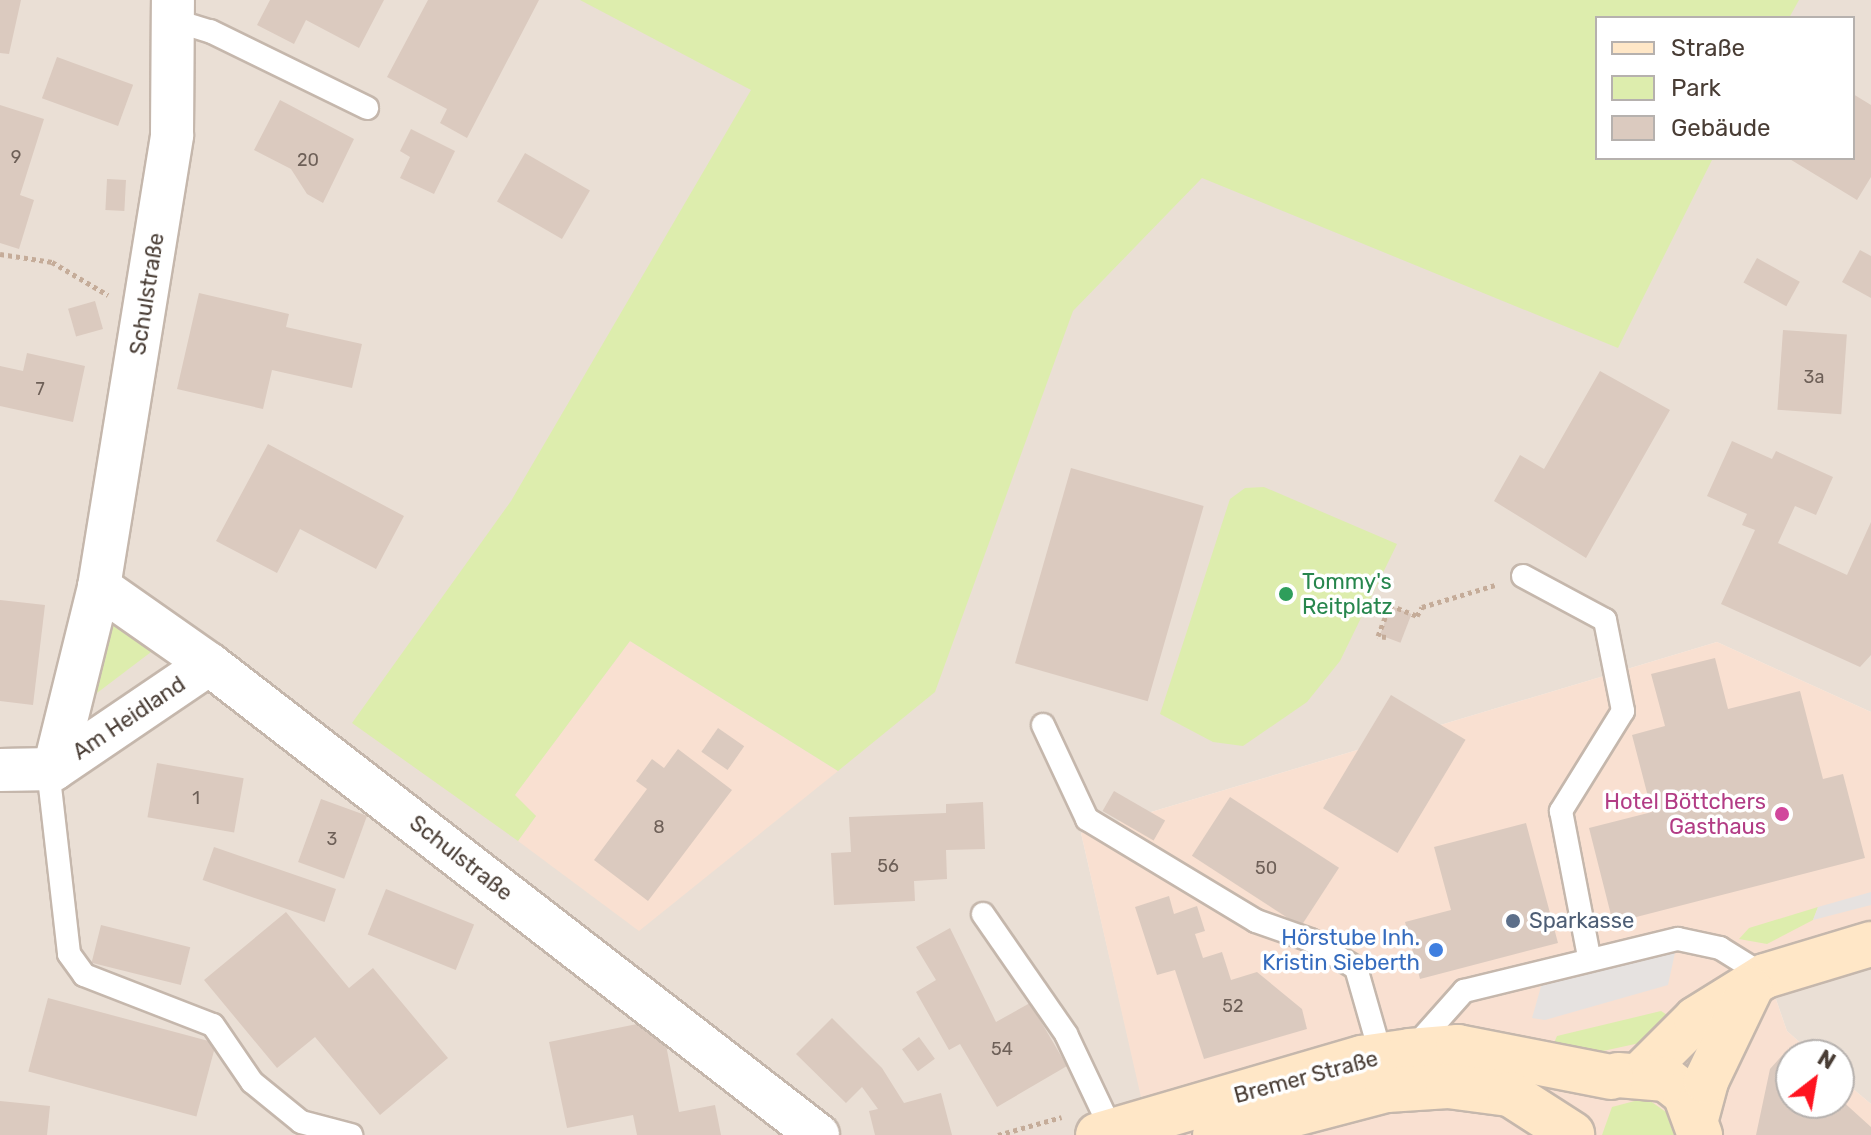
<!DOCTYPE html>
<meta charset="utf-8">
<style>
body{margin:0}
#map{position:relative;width:1871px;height:1135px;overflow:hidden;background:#f5eee7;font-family:Rubik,sans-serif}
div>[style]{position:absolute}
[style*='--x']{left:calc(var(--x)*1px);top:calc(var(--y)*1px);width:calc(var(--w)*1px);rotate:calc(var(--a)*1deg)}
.residential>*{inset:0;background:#eadfd5}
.commercial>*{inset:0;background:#f9e0d1}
.green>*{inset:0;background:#ddedad}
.parking>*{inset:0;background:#e6e2e0}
.building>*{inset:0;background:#dbcabf;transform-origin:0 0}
.path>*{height:5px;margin-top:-2.5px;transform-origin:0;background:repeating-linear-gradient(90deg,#c5ac99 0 4px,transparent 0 8px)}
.roads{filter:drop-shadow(2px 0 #c5b7ac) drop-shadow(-2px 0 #c5b7ac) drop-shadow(0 2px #c5b7ac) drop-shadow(0 -2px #c5b7ac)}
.service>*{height:22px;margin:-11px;padding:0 11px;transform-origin:11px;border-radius:11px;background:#fff}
.minor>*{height:42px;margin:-21px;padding:0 21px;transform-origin:21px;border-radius:21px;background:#fff}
.secondary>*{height:44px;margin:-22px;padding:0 22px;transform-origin:22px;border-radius:22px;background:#ffe7c7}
.dots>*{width:22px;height:22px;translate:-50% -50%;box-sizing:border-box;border:4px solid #fff;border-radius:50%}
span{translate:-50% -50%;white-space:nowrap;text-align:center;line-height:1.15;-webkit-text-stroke:7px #fff;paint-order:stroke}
.number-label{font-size:18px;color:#6e6058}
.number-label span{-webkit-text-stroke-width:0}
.street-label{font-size:22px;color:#493d35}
.leisure-label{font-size:22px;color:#27864d}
.left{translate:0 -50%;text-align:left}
.hotel-label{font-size:22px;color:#b23c85}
.right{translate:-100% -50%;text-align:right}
.service-label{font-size:22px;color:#4e5e75}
.shop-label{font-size:22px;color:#366cbe}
.legend{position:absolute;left:1595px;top:16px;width:260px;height:144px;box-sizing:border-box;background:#fff;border:2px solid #b6b1ae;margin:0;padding:10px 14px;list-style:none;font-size:24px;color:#493d35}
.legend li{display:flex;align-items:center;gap:16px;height:40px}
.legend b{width:40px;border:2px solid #b6b1ae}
.north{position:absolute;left:1775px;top:1039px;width:80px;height:80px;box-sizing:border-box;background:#fff;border:2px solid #b6b1ae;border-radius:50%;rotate:31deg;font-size:22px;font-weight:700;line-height:32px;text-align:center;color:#493d35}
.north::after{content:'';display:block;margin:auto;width:28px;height:36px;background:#ff1420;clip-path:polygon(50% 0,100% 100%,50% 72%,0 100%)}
</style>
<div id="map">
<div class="residential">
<div style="clip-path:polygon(evenodd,0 0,1871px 0,1871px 712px,1717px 642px,1081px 833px,1149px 1129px,1127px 1135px,0 1135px,0 0,1597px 18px,1853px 18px,1853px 158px,1597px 158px,1597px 18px)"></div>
<div style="clip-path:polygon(1871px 938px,1871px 1104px,1839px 1077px,1839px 1055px,1814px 1055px,1787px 1031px,1771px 985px)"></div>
</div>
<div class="commercial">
<div style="clip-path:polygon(630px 641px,838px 771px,639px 931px,518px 841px,536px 816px,514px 796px)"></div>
<div style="clip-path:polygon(1717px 642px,1871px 712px,1871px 938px,1771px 985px,1787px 1031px,1814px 1055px,1791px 1055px,1791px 1103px,1839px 1103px,1839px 1077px,1871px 1104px,1871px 1135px,1127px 1135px,1148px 1128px,1081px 833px)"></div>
</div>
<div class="green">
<div style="clip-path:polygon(580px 0,1799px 0,1789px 18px,1597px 18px,1597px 158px,1713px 158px,1618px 348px,1202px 178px,1073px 311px,935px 692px,838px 771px,630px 641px,515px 795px,536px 816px,518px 841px,352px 723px,511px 501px,751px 90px)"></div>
<div style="clip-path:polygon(1264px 487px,1397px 544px,1340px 661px,1307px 702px,1243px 746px,1213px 742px,1160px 714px,1230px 499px,1245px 488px)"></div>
<div style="clip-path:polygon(114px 615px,159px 646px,93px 696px)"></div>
<div style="clip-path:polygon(1818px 907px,1813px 920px,1767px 944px,1739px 939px,1749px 928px)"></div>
<div style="clip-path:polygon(1661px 1011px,1675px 1020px,1649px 1041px,1580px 1056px,1551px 1050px,1557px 1036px)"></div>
<div style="clip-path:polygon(1646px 1098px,1666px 1112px,1674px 1135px,1602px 1135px,1612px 1107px)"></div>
</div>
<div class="parking">
<div style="clip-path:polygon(1871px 892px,1871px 905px,1813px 920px,1818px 907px)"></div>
<div style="clip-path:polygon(1678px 939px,1668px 985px,1545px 1020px,1532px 1018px,1546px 969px)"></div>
</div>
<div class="building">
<div style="clip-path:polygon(0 0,21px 0,9px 54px,0 53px)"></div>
<div style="clip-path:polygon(270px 0,384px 0,359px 48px,306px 20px,294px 44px,257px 25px)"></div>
<div style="clip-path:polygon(428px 0,539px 0,467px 138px,440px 123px,447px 109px,387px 77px)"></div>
<div style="left:57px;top:57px;width:81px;height:44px;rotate:20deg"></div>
<div style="clip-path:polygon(1853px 94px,1871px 105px,1871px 177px,1857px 200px,1788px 158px,1853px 158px)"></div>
<div style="clip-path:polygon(280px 100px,354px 139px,323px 203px,307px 194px,291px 169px,254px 150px)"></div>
<div style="clip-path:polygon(0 105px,44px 119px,20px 195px,34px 200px,19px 249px,0 243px)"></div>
<div style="clip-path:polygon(411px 129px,455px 151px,434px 194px,400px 178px,410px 157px,400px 151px)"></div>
<div style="left:525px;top:153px;width:75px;height:56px;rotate:30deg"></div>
<div style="left:107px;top:179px;width:19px;height:31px;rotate:3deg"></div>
<div style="clip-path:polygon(1860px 250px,1871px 256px,1871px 298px,1842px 282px)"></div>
<div style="left:1757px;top:258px;width:49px;height:28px;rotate:29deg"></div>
<div style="clip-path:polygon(199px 293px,289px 314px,286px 327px,362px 344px,352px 388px,272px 370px,263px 409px,177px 389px)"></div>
<div style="left:95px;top:301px;width:29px;height:28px;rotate:74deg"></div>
<div style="left:1783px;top:330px;width:64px;height:80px;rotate:4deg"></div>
<div style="clip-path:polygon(27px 353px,85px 366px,73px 422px,0 406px,0 366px,23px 371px)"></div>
<div style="clip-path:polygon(1600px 371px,1670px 410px,1586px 558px,1494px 501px,1520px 455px,1544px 469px)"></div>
<div style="clip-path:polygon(1732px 441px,1772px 459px,1776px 451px,1833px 477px,1816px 515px,1795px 506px,1778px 543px,1847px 575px,1871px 522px,1871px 655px,1860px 667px,1721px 604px,1755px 530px,1742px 525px,1747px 514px,1707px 496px)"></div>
<div style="clip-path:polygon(268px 444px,404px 516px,376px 569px,300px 529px,277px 573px,216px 541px)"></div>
<div style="left:1071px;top:468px;width:138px;height:203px;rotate:16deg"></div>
<div style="clip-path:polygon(0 600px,45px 605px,33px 705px,0 701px)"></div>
<div style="left:1391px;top:606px;width:22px;height:31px;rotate:21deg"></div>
<div style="clip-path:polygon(1715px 658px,1728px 709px,1800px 691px,1823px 779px,1843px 774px,1865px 858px,1613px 923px,1589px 828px,1652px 812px,1632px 735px,1665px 726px,1651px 674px)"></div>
<div style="left:1391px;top:695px;width:87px;height:132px;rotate:31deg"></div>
<div style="left:718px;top:728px;width:32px;height:29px;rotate:35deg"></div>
<div style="clip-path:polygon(678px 749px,732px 790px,648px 901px,594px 860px,647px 789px,636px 781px,652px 759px,664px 768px)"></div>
<div style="left:157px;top:763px;width:88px;height:55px;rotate:10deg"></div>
<div style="left:1114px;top:791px;width:59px;height:23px;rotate:30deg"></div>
<div style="left:1230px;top:797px;width:130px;height:70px;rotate:33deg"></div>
<div style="left:321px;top:799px;width:49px;height:67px;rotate:20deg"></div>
<div style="clip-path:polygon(983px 802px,985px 849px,946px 850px,947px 879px,914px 881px,915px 901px,834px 905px,831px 853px,851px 852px,849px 817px,946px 813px,946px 804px)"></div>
<div style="clip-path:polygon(1526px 823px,1558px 943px,1420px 979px,1405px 922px,1451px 910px,1434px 847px)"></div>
<div style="left:214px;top:847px;width:129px;height:35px;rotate:19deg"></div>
<div style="left:386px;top:889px;width:95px;height:49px;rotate:22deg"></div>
<div style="clip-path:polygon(1169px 896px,1174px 914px,1197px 906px,1205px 931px,1195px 934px,1203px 958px,1222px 952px,1231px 980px,1257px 972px,1302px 1009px,1307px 1029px,1204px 1059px,1175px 970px,1157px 975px,1135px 907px)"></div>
<div style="clip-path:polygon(286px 912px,349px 988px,373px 968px,448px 1058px,380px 1115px,315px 1037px,277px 1068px,204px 980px)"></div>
<div style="left:101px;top:925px;width:92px;height:39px;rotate:14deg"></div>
<div style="clip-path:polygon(950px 928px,996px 1022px,1030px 1003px,1067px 1066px,997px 1107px,960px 1044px,949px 1050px,916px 992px,936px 980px,916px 947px)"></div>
<div style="left:48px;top:998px;width:174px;height:76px;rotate:15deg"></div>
<div style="clip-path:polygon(832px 1018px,882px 1068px,904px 1103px,941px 1093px,952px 1135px,875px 1135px,869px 1111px,878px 1109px,862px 1087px,846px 1103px,796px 1054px)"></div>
<div style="clip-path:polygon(637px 1024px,666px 1045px,679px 1112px,715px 1105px,721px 1135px,637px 1135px,633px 1115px,567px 1128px,549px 1042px)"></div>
<div style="left:919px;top:1037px;width:27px;height:21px;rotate:54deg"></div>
<div style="clip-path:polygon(1786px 1051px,1791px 1103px,1839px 1098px,1871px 1127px,1871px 1135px,1756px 1135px,1770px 1069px)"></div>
<div style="clip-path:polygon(0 1101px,50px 1106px,47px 1135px,0 1135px)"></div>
</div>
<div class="path">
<div style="--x:0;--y:254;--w:53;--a:8.7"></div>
<div style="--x:52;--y:262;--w:65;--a:30.5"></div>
<div style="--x:1386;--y:637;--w:8;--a:-173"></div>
<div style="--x:1378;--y:636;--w:33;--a:-69"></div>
<div style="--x:1390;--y:605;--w:29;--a:22"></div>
<div style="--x:1417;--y:616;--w:10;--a:-61"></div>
<div style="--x:1422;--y:607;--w:76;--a:-16.8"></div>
<div style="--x:998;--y:1135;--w:66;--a:-15.7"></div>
</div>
<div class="roads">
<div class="service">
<div style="--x:173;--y:20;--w:39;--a:17"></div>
<div style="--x:210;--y:31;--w:175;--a:26.1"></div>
<div style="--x:1523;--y:576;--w:93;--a:28.2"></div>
<div style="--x:1605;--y:620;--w:93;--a:78.8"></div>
<div style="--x:1623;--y:711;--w:118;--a:121.8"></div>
<div style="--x:1561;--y:811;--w:149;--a:79.1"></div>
<div style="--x:1043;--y:725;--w:104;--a:64.9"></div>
<div style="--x:1087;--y:819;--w:197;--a:31.1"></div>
<div style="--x:1256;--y:921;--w:57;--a:19.4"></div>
<div style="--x:1310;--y:940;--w:54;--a:31.3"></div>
<div style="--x:1356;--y:968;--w:98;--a:74"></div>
<div style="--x:48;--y:769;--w:186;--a:83.5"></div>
<div style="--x:69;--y:954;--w:26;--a:54"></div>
<div style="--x:84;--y:975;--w:138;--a:21.2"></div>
<div style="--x:213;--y:1025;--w:69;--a:55.6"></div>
<div style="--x:252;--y:1082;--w:63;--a:39.2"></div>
<div style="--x:301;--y:1122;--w:52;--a:14.6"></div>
<div style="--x:983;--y:914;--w:146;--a:55.3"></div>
<div style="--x:1066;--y:1034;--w:112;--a:64.6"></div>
<div style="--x:1415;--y:1046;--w:74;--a:-48.3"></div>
<div style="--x:1464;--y:991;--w:220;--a:-13.7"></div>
<div style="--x:1678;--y:939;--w:43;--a:12.1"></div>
<div style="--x:1720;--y:948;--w:53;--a:31.9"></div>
</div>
<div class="minor">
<div style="--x:99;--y:587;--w:134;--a:35"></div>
<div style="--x:209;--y:664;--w:770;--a:37.72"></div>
<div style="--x:54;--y:769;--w:187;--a:-76.1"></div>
<div style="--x:99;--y:587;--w:458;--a:-80.8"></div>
<div style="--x:172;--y:135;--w:135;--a:-89.6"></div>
<div style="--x:0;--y:770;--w:54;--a:-1.1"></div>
<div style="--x:54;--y:769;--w:187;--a:-34.1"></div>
</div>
<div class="secondary">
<div style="--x:1643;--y:1072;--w:75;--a:-45"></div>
<div style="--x:1696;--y:1019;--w:81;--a:-31.9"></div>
<div style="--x:1765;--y:976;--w:111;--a:-16.8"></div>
<div style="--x:1618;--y:1075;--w:48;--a:4.8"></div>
<div style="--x:1666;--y:1079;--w:24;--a:38"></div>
<div style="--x:1685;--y:1094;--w:44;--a:69.9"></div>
<div style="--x:1697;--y:1115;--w:35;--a:-75"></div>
<div style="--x:1706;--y:1081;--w:102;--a:-64.4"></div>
<div style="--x:1098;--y:1135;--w:275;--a:-16.3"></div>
<div style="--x:1362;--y:1058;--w:49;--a:-8.3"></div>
<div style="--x:1410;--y:1051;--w:48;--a:-4.8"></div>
<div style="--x:1458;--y:1047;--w:156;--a:11.1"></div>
<div style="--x:1215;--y:1135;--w:178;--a:-14.7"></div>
<div style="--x:1387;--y:1090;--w:61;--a:-3.8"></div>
<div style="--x:1448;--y:1086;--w:63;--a:7.4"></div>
<div style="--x:1510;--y:1094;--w:74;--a:32.8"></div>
</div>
</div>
<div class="dots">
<div style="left:1286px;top:594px;background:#2e9e5b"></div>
<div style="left:1782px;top:814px;background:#d1479c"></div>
<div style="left:1513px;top:921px;background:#5c6f8a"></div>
<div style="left:1436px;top:950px;background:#3f7fe0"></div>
</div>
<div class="number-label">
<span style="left:16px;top:157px">9</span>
<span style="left:308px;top:160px">20</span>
<span style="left:1814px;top:377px">3a</span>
<span style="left:40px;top:389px">7</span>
<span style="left:196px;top:798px">1</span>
<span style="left:659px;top:827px">8</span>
<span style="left:332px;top:839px">3</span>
<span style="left:888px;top:866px">56</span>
<span style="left:1266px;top:868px">50</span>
<span style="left:1233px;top:1006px">52</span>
<span style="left:1002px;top:1049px">54</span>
</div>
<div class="street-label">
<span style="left:147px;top:294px;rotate:-81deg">Schulstraße</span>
<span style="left:129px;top:718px;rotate:-34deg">Am Heidland</span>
<span style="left:461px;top:858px;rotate:38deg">Schulstraße</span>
<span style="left:1306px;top:1077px;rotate:-15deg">Bremer Straße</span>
</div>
<div class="leisure-label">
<span class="left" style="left:1302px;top:594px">Tommy's<br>Reitplatz</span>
</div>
<div class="hotel-label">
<span class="right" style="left:1766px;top:814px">Hotel Böttchers<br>Gasthaus</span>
</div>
<div class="service-label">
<span class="left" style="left:1529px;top:921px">Sparkasse</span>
</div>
<div class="shop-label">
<span class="right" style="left:1420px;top:950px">Hörstube Inh.<br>Kristin Sieberth</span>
</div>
<ul class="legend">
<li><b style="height:10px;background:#ffe7c7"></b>Straße</li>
<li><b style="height:22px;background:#ddedad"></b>Park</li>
<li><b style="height:22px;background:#dbcabf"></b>Gebäude</li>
</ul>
<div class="north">N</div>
</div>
